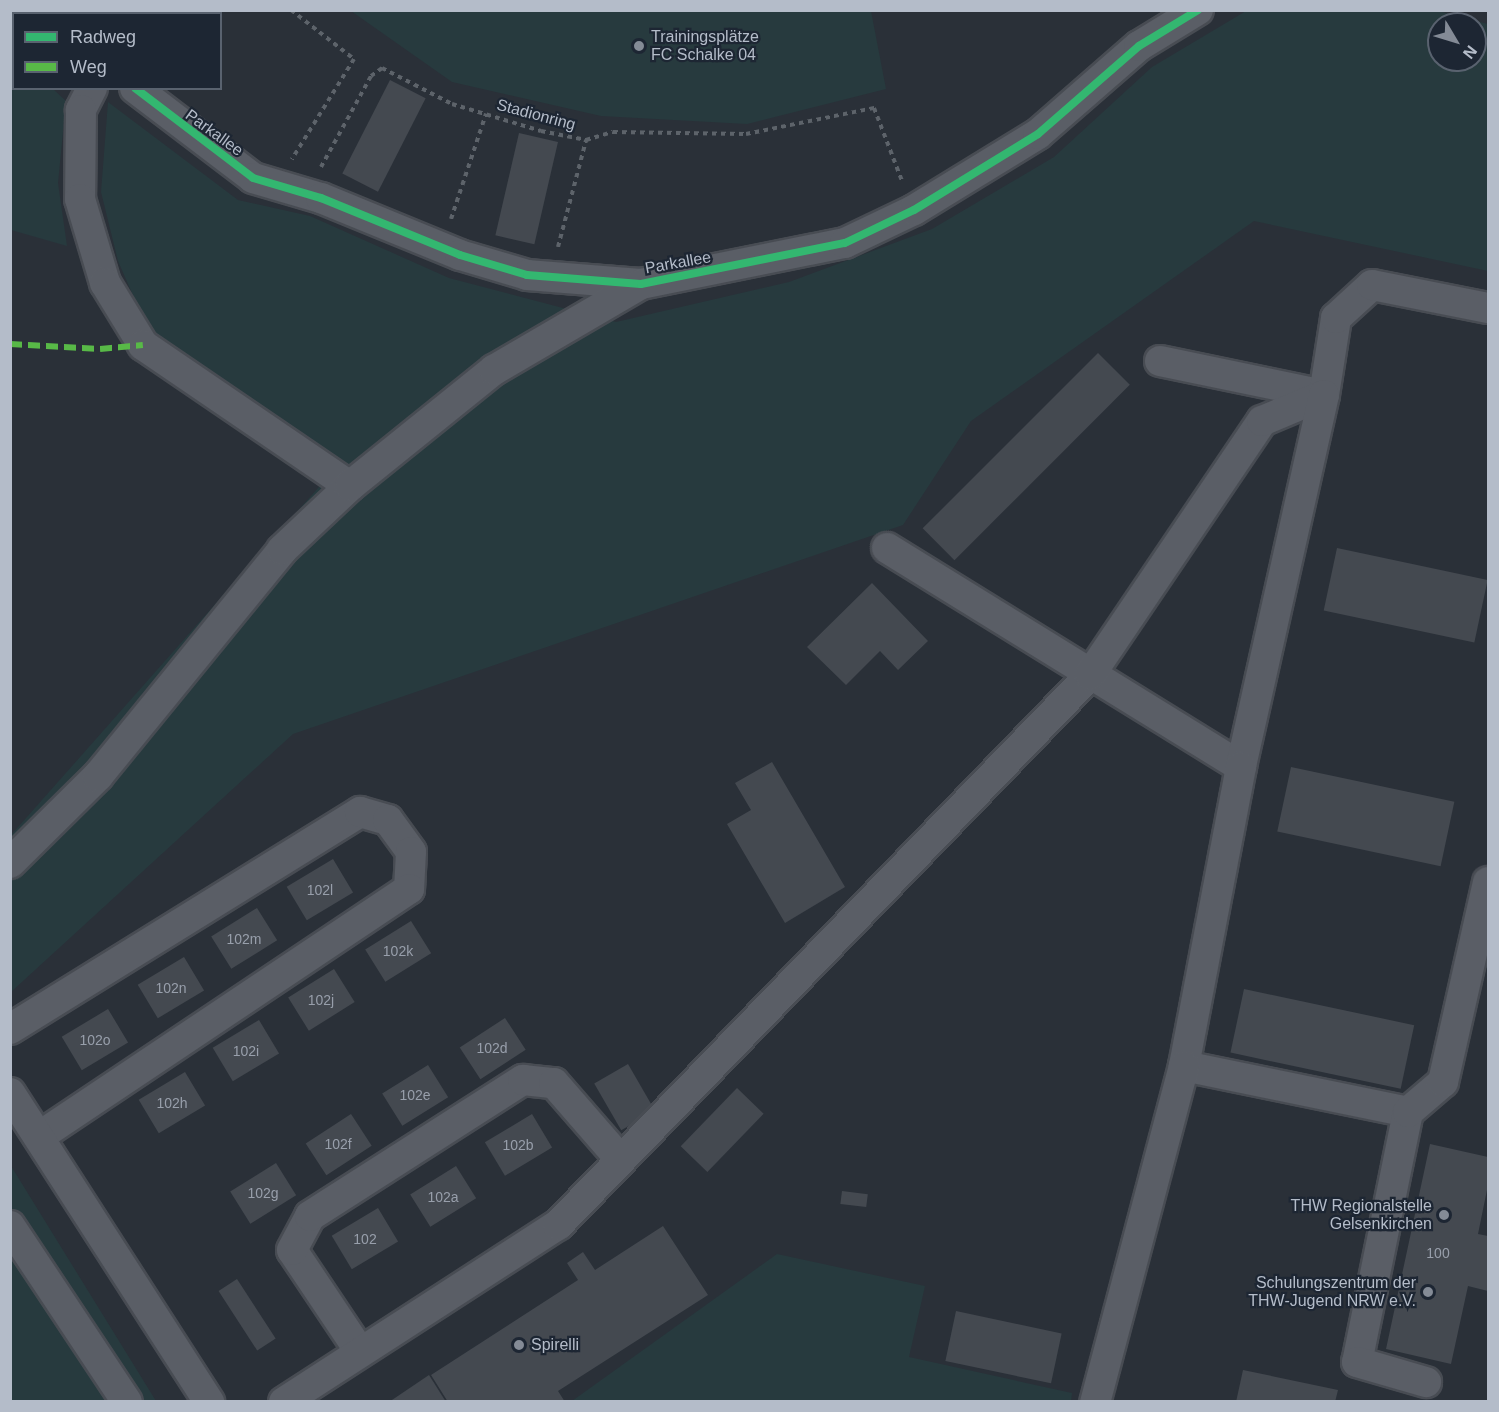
<!DOCTYPE html>
<meta charset="utf-8">
<style>
body{margin:0}
#map{position:relative;width:1499px;height:1412px;overflow:hidden;background:#2a3038;font-family:Helvetica,sans-serif}
div>[style]{position:absolute}
[style*='--x']{left:calc(var(--x)*1px);top:calc(var(--y)*1px);width:calc(var(--w)*1px);rotate:calc(var(--a)*1deg)}
.green>*{inset:0;background:#273a3e}
.building>*{inset:0;background:#444950;transform-origin:0 0}
.path>*{height:4px;margin-top:-2px;transform-origin:0;background:repeating-linear-gradient(90deg,#5d636a 0 4.5px,transparent 0 9px)}
.roads{filter:drop-shadow(2px 0 #484c53) drop-shadow(-2px 0 #484c53) drop-shadow(0 2px #484c53) drop-shadow(0 -2px #484c53)}
.minor>*{height:30px;margin:-15px;padding:0 15px;transform-origin:15px;border-radius:15px;background:#5a5e66}
.quiet>*{height:6px;margin-top:-3px;transform-origin:0;background:repeating-linear-gradient(90deg,#58b947 0 12px,transparent 0 18px)}
.cycleway>*{height:8px;margin:-4px;padding:0 4px;transform-origin:4px;border-radius:4px;background:#33b770}
.dots>*{width:16px;height:16px;translate:-50% -50%;box-sizing:border-box;border:3px solid #1d2633;border-radius:50%}
span{translate:-50% -50%;white-space:nowrap;text-align:center;line-height:1.15;-webkit-text-stroke:4.5px #1d2633;paint-order:stroke}
.number-label{font-size:14px;color:#989fab}
.number-label span{-webkit-text-stroke-width:0}
.poi-label{font-size:16px;color:#b4bcc9}
.left{translate:0 -50%;text-align:left}
.right{translate:-100% -50%;text-align:right}
.street-label{font-size:16px;color:#b4bcc9}
.frame{position:absolute;inset:0;border:12px solid #b4bcc9;pointer-events:none}
.legend{position:absolute;left:12px;top:12px;width:210px;height:78px;box-sizing:border-box;background:#1d2633;border:2px solid #59626f;margin:0;padding:8px 10px;list-style:none;font-size:18px;color:#b4bcc9}
.legend li{display:flex;align-items:center;gap:12px;height:30px}
.legend b{width:30px;border:2px solid #59626f}
.north{position:absolute;left:1427px;top:12px;width:60px;height:60px;box-sizing:border-box;background:#1d2633;border:2px solid #59626f;border-radius:50%;rotate:128deg;font-size:16px;font-weight:700;line-height:24px;text-align:center;color:#b4bcc9}
.north::after{content:'';display:block;margin:auto;width:21px;height:27px;background:#848b96;clip-path:polygon(50% 0,100% 100%,50% 72%,0 100%)}
</style>
<div id="map">
<div class="green">
<div style="clip-path:polygon(351px 11px,871px 11px,886px 89px,747px 124px,601px 116px,452px 82px)"></div>
<div style="clip-path:polygon(evenodd,1246px 11px,1438px 11px,1488px 24px,1488px 271px,1254px 221px,971px 421px,903px 525px,293px 734px,11px 992px,11px 835px,341px 462px,183px 358px,145px 323px,118px 261px,101px 192px,108px 102px,238px 200px,310px 216px,449px 278px,616px 322px,789px 282px,932px 229px,1054px 157px,1152px 67px,1246px 11px,1439px 24px,1475px 24px,1475px 60px,1439px 60px,1439px 24px)"></div>
<div style="clip-path:polygon(10px 46px,14px 88px,53px 89px,66px 101px,58px 183px,67px 246px,11px 230px)"></div>
<div style="clip-path:polygon(11px 1166px,156px 1401px,11px 1401px)"></div>
<div style="clip-path:polygon(777px 1254px,925px 1286px,909px 1357px,1072px 1393px,1071px 1401px,572px 1401px)"></div>
</div>
<div class="building">
<div style="left:390px;top:80px;width:40px;height:105px;rotate:27deg"></div>
<div style="left:519px;top:133px;width:40px;height:105px;rotate:13deg"></div>
<div style="left:1098px;top:353px;width:45px;height:248px;rotate:45deg"></div>
<div style="left:1337px;top:548px;width:154px;height:64px;rotate:12deg"></div>
<div style="clip-path:polygon(872px 583px,928px 641px,898px 670px,880px 651px,846px 685px,807px 647px)"></div>
<div style="clip-path:polygon(772px 762px,845px 887px,785px 923px,727px 824px,751px 810px,735px 783px)"></div>
<div style="left:1291px;top:767px;width:167px;height:66px;rotate:12deg"></div>
<div style="left:333px;top:859px;width:39px;height:54px;rotate:59deg"></div>
<div style="left:257px;top:908px;width:38px;height:54px;rotate:58deg"></div>
<div style="left:411px;top:921px;width:38px;height:54px;rotate:58deg"></div>
<div style="left:184px;top:957px;width:39px;height:54px;rotate:59deg"></div>
<div style="left:334px;top:969px;width:39px;height:54px;rotate:58deg"></div>
<div style="left:1244px;top:989px;width:174px;height:65px;rotate:12deg"></div>
<div style="left:108px;top:1009px;width:39px;height:54px;rotate:59deg"></div>
<div style="left:505px;top:1018px;width:38px;height:54px;rotate:57deg"></div>
<div style="left:259px;top:1020px;width:39px;height:54px;rotate:59deg"></div>
<div style="left:628px;top:1064px;width:54px;height:39px;rotate:60deg"></div>
<div style="left:428px;top:1065px;width:38px;height:54px;rotate:58deg"></div>
<div style="left:185px;top:1072px;width:39px;height:54px;rotate:59deg"></div>
<div style="left:737px;top:1088px;width:37px;height:81px;rotate:44deg"></div>
<div style="left:351px;top:1114px;width:38px;height:54px;rotate:57deg"></div>
<div style="left:532px;top:1114px;width:39px;height:55px;rotate:59deg"></div>
<div style="clip-path:polygon(1430px 1144px,1488px 1157px,1488px 1185px,1478px 1234px,1488px 1236px,1488px 1291px,1468px 1286px,1451px 1364px,1386px 1349px)"></div>
<div style="left:276px;top:1163px;width:38px;height:54px;rotate:58deg"></div>
<div style="left:456px;top:1166px;width:38px;height:54px;rotate:58deg"></div>
<div style="left:842px;top:1191px;width:26px;height:13px;rotate:7deg"></div>
<div style="left:378px;top:1208px;width:39px;height:54px;rotate:59deg"></div>
<div style="clip-path:polygon(663px 1226px,708px 1295px,558px 1391px,565px 1402px,448px 1402px,431px 1375px,578px 1280px,567px 1263px,583px 1252px,595px 1270px)"></div>
<div style="left:237px;top:1279px;width:71px;height:22px;rotate:57deg"></div>
<div style="left:956px;top:1311px;width:108px;height:51px;rotate:12deg"></div>
<div style="clip-path:polygon(1243px 1370px,1338px 1390px,1335px 1402px,1236px 1402px)"></div>
<div style="clip-path:polygon(429px 1375px,446px 1402px,389px 1402px)"></div>
</div>
<div class="path">
<div style="--x:291;--y:10;--w:80;--a:37.9"></div>
<div style="--x:354;--y:59;--w:118;--a:121.8"></div>
<div style="--x:321;--y:167;--w:104;--a:-61.2"></div>
<div style="--x:371;--y:76;--w:14;--a:-36"></div>
<div style="--x:382;--y:68;--w:79;--a:27.2"></div>
<div style="--x:452;--y:104;--w:93;--a:16.9"></div>
<div style="--x:541;--y:131;--w:46;--a:11.3"></div>
<div style="--x:586;--y:140;--w:28;--a:-17"></div>
<div style="--x:613;--y:132;--w:133;--a:0.9"></div>
<div style="--x:746;--y:134;--w:131;--a:-11.5"></div>
<div style="--x:874;--y:108;--w:78;--a:69"></div>
<div style="--x:451;--y:219;--w:111;--a:-71.6"></div>
<div style="--x:558;--y:247;--w:111;--a:-75.3"></div>
</div>
<div class="roads">
<div class="minor">
<div style="--x:50;--y:10;--w:5;--a:53"></div>
<div style="--x:92;--y:88;--w:25;--a:117"></div>
<div style="--x:81;--y:110;--w:89;--a:90.6"></div>
<div style="--x:80;--y:199;--w:88;--a:73.4"></div>
<div style="--x:105;--y:283;--w:73;--a:58.5"></div>
<div style="--x:143;--y:345;--w:250;--a:34.3"></div>
<div style="--x:135;--y:88;--w:148;--a:37.3"></div>
<div style="--x:253;--y:178;--w:71;--a:16.4"></div>
<div style="--x:321;--y:198;--w:150;--a:22.3"></div>
<div style="--x:460;--y:255;--w:70;--a:16.6"></div>
<div style="--x:527;--y:275;--w:114;--a:4.5"></div>
<div style="--x:641;--y:284;--w:208;--a:-11.4"></div>
<div style="--x:845;--y:243;--w:76;--a:-25.6"></div>
<div style="--x:914;--y:210;--w:145;--a:-31.5"></div>
<div style="--x:1038;--y:134;--w:134;--a:-41.1"></div>
<div style="--x:1139;--y:46;--w:69;--a:-31.4"></div>
<div style="--x:1160;--y:361;--w:167;--a:11.7"></div>
<div style="--x:1324;--y:395;--w:78;--a:-81.1"></div>
<div style="--x:1336;--y:318;--w:49;--a:-42.5"></div>
<div style="--x:1372;--y:285;--w:118;--a:11.2"></div>
<div style="--x:887;--y:548;--w:416;--a:31.7"></div>
<div style="--x:10;--y:863;--w:124;--a:-44.7"></div>
<div style="--x:98;--y:776;--w:291;--a:-50.8"></div>
<div style="--x:282;--y:550;--w:93;--a:-43.3"></div>
<div style="--x:350;--y:486;--w:185;--a:-38.9"></div>
<div style="--x:494;--y:370;--w:170;--a:-30.3"></div>
<div style="--x:10;--y:1029;--w:412;--a:-31.8"></div>
<div style="--x:360;--y:812;--w:29;--a:16"></div>
<div style="--x:388;--y:820;--w:39;--a:54"></div>
<div style="--x:411;--y:852;--w:37;--a:93"></div>
<div style="--x:409;--y:889;--w:445;--a:146.2"></div>
<div style="--x:1184;--y:1066;--w:229;--a:11.6"></div>
<div style="--x:1408;--y:1112;--w:255;--a:101.5"></div>
<div style="--x:1357;--y:1362;--w:72;--a:16.2"></div>
<div style="--x:10;--y:1093;--w:368;--a:57.2"></div>
<div style="--x:1408;--y:1112;--w:46;--a:-40.6"></div>
<div style="--x:1443;--y:1082;--w:205;--a:-77.3"></div>
<div style="--x:10;--y:1226;--w:211;--a:56.4"></div>
<div style="--x:359;--y:1350;--w:120;--a:-123.8"></div>
<div style="--x:292;--y:1250;--w:38;--a:-62"></div>
<div style="--x:310;--y:1216;--w:253;--a:-32.6"></div>
<div style="--x:523;--y:1080;--w:31;--a:6"></div>
<div style="--x:554;--y:1083;--w:102;--a:49"></div>
<div style="--x:284;--y:1402;--w:326;--a:-32.9"></div>
<div style="--x:558;--y:1225;--w:765;--a:-45.95"></div>
<div style="--x:1090;--y:675;--w:307;--a:-55.9"></div>
<div style="--x:1262;--y:421;--w:67;--a:-22.8"></div>
<div style="--x:1324;--y:395;--w:381;--a:102.6"></div>
<div style="--x:1241;--y:767;--w:304;--a:100.8"></div>
<div style="--x:1184;--y:1066;--w:348;--a:104.8"></div>
</div>
</div>
<div class="quiet">
<div style="--x:10;--y:344;--w:90;--a:3.2"></div>
<div style="--x:100;--y:349;--w:43;--a:-5.3"></div>
</div>
<div class="cycleway">
<div style="--x:135;--y:88;--w:148;--a:37.3"></div>
<div style="--x:253;--y:178;--w:71;--a:16.4"></div>
<div style="--x:321;--y:198;--w:150;--a:22.3"></div>
<div style="--x:460;--y:255;--w:70;--a:16.6"></div>
<div style="--x:527;--y:275;--w:114;--a:4.5"></div>
<div style="--x:641;--y:284;--w:208;--a:-11.4"></div>
<div style="--x:845;--y:243;--w:76;--a:-25.6"></div>
<div style="--x:914;--y:210;--w:145;--a:-31.5"></div>
<div style="--x:1038;--y:134;--w:134;--a:-41.1"></div>
<div style="--x:1139;--y:46;--w:69;--a:-31.4"></div>
</div>
<div class="dots">
<div style="left:639px;top:46px;background:#848b96"></div>
<div style="left:1444px;top:1215px;background:#848b96"></div>
<div style="left:1428px;top:1292px;background:#848b96"></div>
<div style="left:519px;top:1345px;background:#848b96"></div>
</div>
<div class="number-label">
<span style="left:320px;top:890px">102l</span>
<span style="left:244px;top:939px">102m</span>
<span style="left:398px;top:951px">102k</span>
<span style="left:171px;top:988px">102n</span>
<span style="left:321px;top:1000px">102j</span>
<span style="left:95px;top:1040px">102o</span>
<span style="left:492px;top:1048px">102d</span>
<span style="left:246px;top:1051px">102i</span>
<span style="left:415px;top:1095px">102e</span>
<span style="left:172px;top:1103px">102h</span>
<span style="left:338px;top:1144px">102f</span>
<span style="left:518px;top:1145px">102b</span>
<span style="left:263px;top:1193px">102g</span>
<span style="left:443px;top:1197px">102a</span>
<span style="left:365px;top:1239px">102</span>
<span style="left:1438px;top:1253px">100</span>
</div>
<div class="poi-label">
<span class="left" style="left:651px;top:46px">Trainingsplätze<br>FC Schalke 04</span>
<span class="right" style="left:1432px;top:1215px">THW Regionalstelle<br>Gelsenkirchen</span>
<span class="right" style="left:1416px;top:1292px">Schulungszentrum der<br>THW-Jugend NRW e.V.</span>
<span class="left" style="left:531px;top:1345px">Spirelli</span>
</div>
<div class="street-label">
<span style="left:536px;top:115px;rotate:15deg">Stadionring</span>
<span style="left:214px;top:133px;rotate:36deg">Parkallee</span>
<span style="left:678px;top:263px;rotate:-10deg">Parkallee</span>
</div>
<div class="frame"></div>
<ul class="legend">
<li><b style="height:8px;background:#33b770"></b>Radweg</li>
<li><b style="height:8px;background:#58b947"></b>Weg</li>
</ul>
<div class="north">N</div>
</div>
